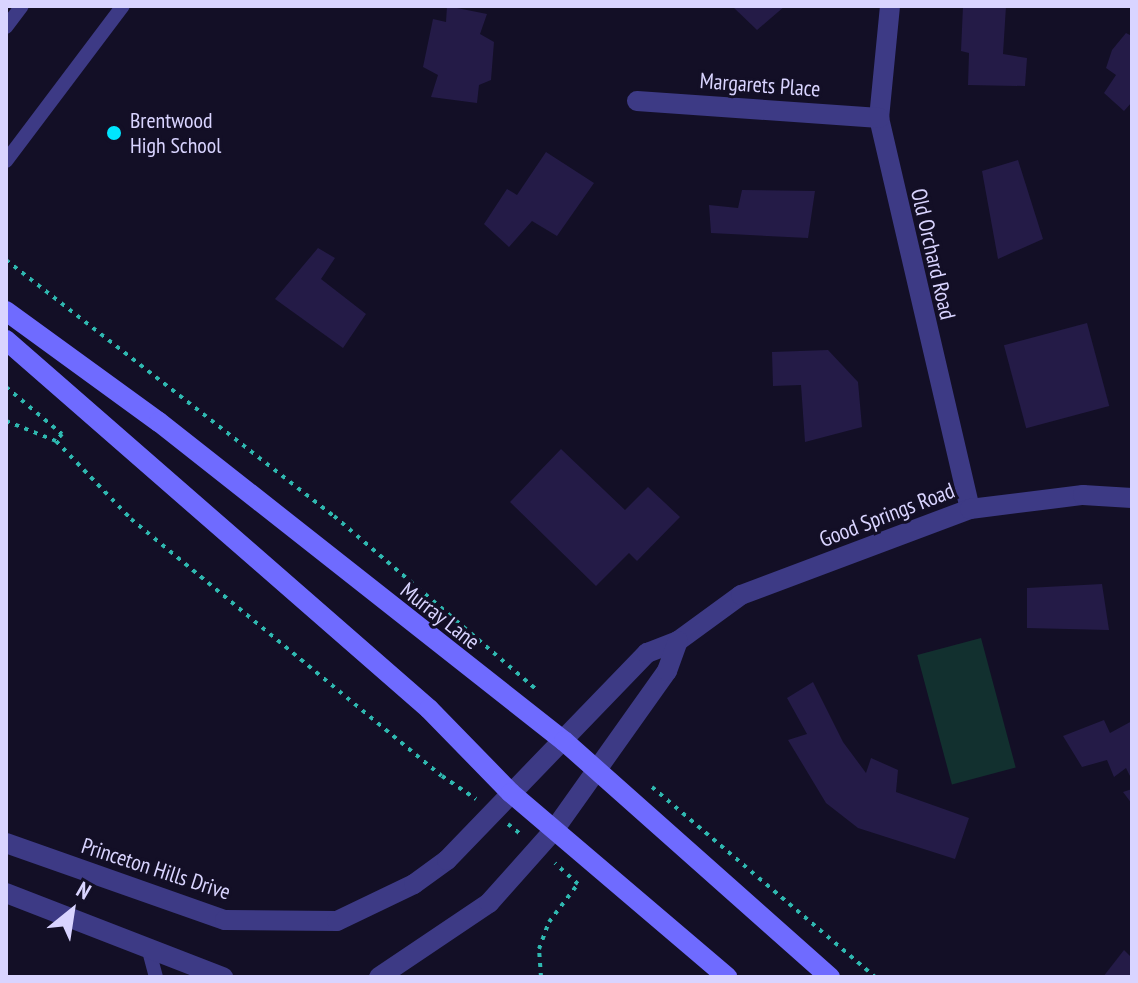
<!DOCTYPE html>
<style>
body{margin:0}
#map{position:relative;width:1138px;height:983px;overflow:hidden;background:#130f26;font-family:"PT Sans Narrow",sans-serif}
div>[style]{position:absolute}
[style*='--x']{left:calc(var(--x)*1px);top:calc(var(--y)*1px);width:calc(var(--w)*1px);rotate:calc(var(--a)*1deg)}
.green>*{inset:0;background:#12302f;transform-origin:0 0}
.building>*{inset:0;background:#241b47;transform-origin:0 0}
.path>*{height:4px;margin-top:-2px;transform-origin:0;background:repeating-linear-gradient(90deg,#2fb8b0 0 4px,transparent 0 10px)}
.service>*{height:14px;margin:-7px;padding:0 7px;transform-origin:7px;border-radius:7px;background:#3d3a85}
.minor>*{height:20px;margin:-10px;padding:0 10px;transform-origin:10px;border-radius:10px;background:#3d3a85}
.secondary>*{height:20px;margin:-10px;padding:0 10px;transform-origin:10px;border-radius:10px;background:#6f6bff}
.dots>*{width:22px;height:22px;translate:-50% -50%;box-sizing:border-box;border:4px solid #130f26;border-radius:50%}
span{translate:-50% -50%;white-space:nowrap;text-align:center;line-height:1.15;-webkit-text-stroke:6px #130f26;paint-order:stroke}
.street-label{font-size:22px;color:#d9d4ff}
.poi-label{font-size:22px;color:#d9d4ff}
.left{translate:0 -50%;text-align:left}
.frame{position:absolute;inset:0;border:8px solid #d9d4ff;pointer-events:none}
.north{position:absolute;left:32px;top:871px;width:80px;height:80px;-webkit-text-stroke:6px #130f26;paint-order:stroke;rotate:30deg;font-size:22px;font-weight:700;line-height:32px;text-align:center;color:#d9d4ff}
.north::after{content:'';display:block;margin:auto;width:28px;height:36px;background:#d9d4ff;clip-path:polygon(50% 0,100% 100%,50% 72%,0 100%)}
</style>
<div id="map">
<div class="green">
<div style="left:981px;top:638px;width:134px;height:66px;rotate:75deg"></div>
</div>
<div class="building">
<div style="clip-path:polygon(447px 6px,487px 14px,480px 34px,494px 42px,491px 80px,479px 85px,477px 103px,431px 97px,438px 75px,423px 67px,433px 19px,446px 22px)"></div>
<div style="clip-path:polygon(732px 6px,785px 6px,757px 30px)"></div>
<div style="clip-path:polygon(963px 6px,1006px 6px,1003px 54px,1027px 58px,1025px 86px,968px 85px,969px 53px,961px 51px)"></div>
<div style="clip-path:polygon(1126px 33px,1132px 36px,1132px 102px,1124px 111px,1104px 93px,1116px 75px,1106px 68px,1112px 50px)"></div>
<div style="clip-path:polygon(546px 152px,594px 183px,557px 236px,532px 221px,509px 247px,484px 224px,507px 189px,517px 195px)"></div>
<div style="clip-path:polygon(1018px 160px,1043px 239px,998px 259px,982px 171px)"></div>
<div style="clip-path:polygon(742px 190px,815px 191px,808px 238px,711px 233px,709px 205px,738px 208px)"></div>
<div style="clip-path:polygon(318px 248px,335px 258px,321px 279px,366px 314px,343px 348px,275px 299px)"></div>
<div style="left:1087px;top:323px;width:86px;height:86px;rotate:75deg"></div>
<div style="clip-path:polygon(828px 350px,858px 382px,862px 427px,805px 442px,801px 385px,773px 386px,772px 352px)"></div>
<div style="clip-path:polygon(561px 449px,625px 510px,648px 487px,680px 517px,637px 561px,629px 553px,596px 586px,510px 502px)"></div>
<div style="clip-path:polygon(1102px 584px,1109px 630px,1027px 628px,1027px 588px)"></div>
<div style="clip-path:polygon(813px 682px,843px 742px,866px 773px,871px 758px,898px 770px,896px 792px,969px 818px,955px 859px,858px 828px,826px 803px,788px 740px,807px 734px,787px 698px)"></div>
<div style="clip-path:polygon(1104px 720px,1110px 733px,1132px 721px,1132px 780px,1126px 768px,1114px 777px,1107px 760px,1082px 767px,1063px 736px)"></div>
<div style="clip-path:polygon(1132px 789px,1132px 804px,1123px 792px)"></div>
<div style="clip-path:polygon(1124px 950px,1132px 958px,1132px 977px,1103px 977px)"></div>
</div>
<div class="path">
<div style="--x:6;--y:260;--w:416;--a:38"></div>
<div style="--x:334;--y:516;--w:265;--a:40.6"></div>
<div style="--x:6;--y:387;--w:73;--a:40"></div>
<div style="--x:62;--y:434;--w:9;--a:131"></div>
<div style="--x:56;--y:441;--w:54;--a:-158.2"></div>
<div style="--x:56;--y:441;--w:108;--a:46.1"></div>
<div style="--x:131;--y:519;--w:403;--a:39.6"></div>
<div style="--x:442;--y:776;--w:41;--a:34.1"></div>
<div style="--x:652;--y:787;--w:293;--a:40.4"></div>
<div style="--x:508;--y:824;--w:19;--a:39"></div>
<div style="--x:541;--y:977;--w:28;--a:-94"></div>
<div style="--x:539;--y:949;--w:29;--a:-70"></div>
<div style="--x:549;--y:922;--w:48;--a:-52.7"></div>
<div style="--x:578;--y:884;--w:31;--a:-138"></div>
</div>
<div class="service">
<div style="--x:6;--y:27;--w:26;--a:-53"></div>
<div style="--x:6;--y:161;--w:194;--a:-53"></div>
<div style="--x:149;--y:951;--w:27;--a:75"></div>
</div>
<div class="minor">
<div style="--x:890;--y:6;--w:113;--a:95.6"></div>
<div style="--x:879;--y:118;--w:401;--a:76.9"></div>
<div style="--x:637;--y:101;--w:243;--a:4"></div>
<div style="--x:6;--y:843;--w:232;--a:19.4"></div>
<div style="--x:225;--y:920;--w:112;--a:0.5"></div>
<div style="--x:337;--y:921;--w:85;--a:-25.7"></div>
<div style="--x:414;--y:884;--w:41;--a:-36"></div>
<div style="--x:447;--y:860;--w:288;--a:-46"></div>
<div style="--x:647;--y:653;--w:33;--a:-21"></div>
<div style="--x:678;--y:641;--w:78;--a:-36.1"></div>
<div style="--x:741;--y:595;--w:245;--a:-20.6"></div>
<div style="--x:970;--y:509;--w:114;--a:-7.1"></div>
<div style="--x:1083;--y:495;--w:49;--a:3.5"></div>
<div style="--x:6;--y:893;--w:233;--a:21.2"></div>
<div style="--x:379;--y:977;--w:133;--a:-33.9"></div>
<div style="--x:489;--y:903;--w:98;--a:-48.3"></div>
<div style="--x:554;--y:830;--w:195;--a:-54.6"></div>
<div style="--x:667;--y:671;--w:32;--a:-70"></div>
</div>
<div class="secondary">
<div style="--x:6;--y:311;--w:189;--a:36"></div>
<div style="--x:159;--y:422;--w:516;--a:38.23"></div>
<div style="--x:564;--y:741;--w:356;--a:41.6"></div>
<div style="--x:6;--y:340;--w:561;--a:41.1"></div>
<div style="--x:429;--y:709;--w:117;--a:45.7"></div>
<div style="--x:511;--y:793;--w:284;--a:40.4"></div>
</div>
<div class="dots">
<div style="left:114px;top:133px;background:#00e5ff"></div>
</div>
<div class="street-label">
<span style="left:760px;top:85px;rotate:4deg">Margarets Place</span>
<span style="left:933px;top:254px;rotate:77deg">Old Orchard Road</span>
<span style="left:887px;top:515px;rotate:-21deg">Good Springs Road</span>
<span style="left:440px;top:616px;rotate:38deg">Murray Lane</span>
<span style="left:156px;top:869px;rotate:18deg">Princeton Hills Drive</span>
</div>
<div class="poi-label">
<span class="left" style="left:130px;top:133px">Brentwood<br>High School</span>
</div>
<div class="frame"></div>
<div class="north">N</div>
</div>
